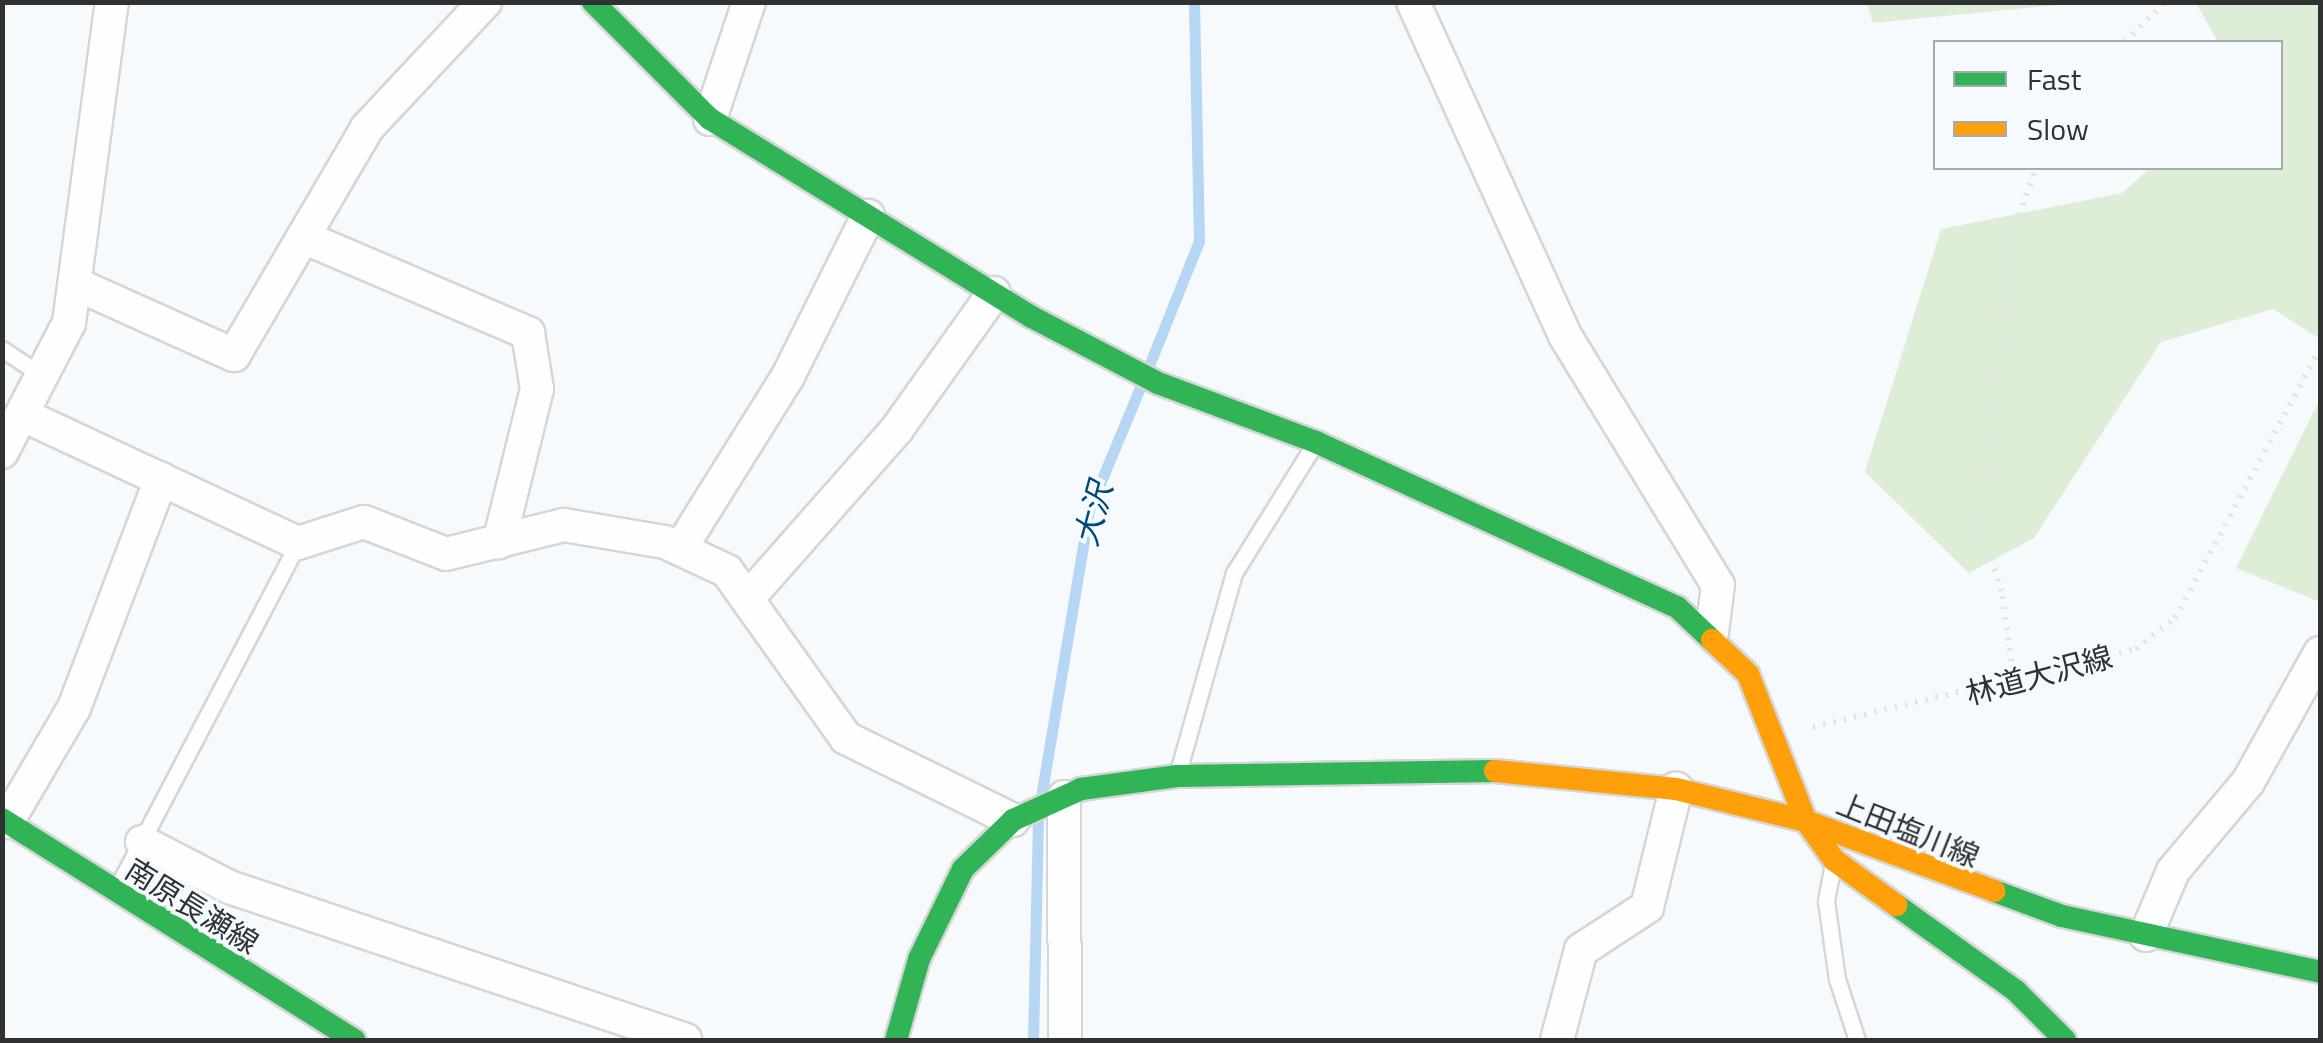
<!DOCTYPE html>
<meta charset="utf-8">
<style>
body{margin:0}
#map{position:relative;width:2323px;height:1043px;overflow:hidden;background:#f7fafc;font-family:"Titillium Web","Noto Sans JP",sans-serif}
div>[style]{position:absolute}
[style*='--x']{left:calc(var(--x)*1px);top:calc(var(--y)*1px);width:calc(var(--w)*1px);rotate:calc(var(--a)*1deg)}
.green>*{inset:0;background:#deeed6}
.stream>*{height:11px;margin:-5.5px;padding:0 5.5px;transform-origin:5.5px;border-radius:5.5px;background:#b7d6f4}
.path>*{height:6px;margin-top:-3px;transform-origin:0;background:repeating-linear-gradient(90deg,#e3e4e4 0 2.5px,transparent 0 10.5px)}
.roads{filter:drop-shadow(2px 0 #d4d6d8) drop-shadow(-2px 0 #d4d6d8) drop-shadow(0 2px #d4d6d8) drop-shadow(0 -2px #d4d6d8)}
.lane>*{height:15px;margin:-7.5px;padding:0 7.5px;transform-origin:7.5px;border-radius:7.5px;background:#fefeff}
.street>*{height:32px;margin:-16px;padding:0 16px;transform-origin:16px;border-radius:16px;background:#fefeff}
.fast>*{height:22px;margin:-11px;padding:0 11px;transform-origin:11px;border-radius:11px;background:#30b455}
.slow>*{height:22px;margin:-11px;padding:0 11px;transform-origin:11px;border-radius:11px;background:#ff9f0a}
span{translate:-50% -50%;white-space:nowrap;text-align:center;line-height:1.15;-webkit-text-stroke:8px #f5fafe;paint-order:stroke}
.street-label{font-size:30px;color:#2f3133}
.water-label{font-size:32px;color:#00477a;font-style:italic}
.frame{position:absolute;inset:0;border:5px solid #2f3133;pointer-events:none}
.legend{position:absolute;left:1933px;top:40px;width:350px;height:130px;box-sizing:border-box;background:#f5fafe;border:2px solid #a6aaad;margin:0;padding:12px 18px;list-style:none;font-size:30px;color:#2f3133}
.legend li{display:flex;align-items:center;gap:20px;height:50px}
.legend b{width:50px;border:2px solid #a6aaad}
</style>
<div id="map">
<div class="green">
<div style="clip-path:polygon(1866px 2px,2079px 2px,2079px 3px,1873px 23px)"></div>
<div style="clip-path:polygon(2196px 3px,2320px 3px,2320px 339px,2273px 309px,2161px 342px,2034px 538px,1969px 573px,1865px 472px,1941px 229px,2122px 193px,2150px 168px,2280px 168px,2280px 42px,2218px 42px)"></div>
<div style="clip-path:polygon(2320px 399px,2320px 602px,2236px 568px)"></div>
</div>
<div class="stream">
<div style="--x:1148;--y:368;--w:137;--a:-68.1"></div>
<div style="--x:1199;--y:241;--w:239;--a:-91.2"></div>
<div style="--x:1041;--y:797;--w:291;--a:-80.5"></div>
<div style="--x:1089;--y:510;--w:135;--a:-67.4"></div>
<div style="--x:1033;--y:1040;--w:220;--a:-88.7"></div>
</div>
<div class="path">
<div style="--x:2125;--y:42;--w:57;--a:-45"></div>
<div style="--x:2014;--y:682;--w:92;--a:-97.5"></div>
<div style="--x:2002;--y:591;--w:65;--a:-108.7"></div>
<div style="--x:1981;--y:529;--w:296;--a:-84"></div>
<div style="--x:2012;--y:235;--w:71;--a:-70.3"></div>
<div style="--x:1813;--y:727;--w:332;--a:-13.6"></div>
<div style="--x:2136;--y:649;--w:50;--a:-38.5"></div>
<div style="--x:2175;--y:618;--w:306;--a:-61.7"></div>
</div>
<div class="roads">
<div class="lane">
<div style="--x:2;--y:349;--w:49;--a:33.4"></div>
<div style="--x:1178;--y:772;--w:207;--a:-74.3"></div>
<div style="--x:1234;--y:573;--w:151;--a:-58"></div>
<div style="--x:1833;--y:864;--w:38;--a:101"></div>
<div style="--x:1826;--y:901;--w:79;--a:82"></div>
<div style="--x:1837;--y:979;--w:64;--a:71.8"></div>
<div style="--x:118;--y:886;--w:387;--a:-62.3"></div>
</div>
<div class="street">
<div style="--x:1413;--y:2;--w:365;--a:65.5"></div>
<div style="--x:1564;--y:334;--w:294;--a:58.5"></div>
<div style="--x:1718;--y:585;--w:47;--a:97.3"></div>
<div style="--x:710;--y:119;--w:123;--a:-71.6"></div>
<div style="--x:303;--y:237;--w:245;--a:23.1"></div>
<div style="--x:528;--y:333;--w:57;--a:80.9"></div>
<div style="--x:537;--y:389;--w:158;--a:103.9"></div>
<div style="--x:78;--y:285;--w:171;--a:24.2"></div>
<div style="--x:234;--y:355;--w:263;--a:-59.6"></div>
<div style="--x:367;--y:128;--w:173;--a:-46.9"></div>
<div style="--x:23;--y:415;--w:303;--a:25"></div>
<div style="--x:298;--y:543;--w:69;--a:-17.7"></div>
<div style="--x:364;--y:522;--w:88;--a:21.3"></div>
<div style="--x:446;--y:554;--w:122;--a:-13.8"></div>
<div style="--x:564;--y:525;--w:102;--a:9.6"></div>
<div style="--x:665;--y:542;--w:68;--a:25.1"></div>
<div style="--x:727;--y:571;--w:205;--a:54.5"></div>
<div style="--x:846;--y:738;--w:186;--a:26.2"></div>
<div style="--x:2;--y:452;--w:145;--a:-62.6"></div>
<div style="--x:69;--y:323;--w:324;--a:-82.4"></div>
<div style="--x:680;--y:549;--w:204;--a:-58"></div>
<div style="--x:788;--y:376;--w:179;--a:-63.4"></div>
<div style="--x:749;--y:597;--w:224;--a:-48.6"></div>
<div style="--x:897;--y:429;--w:167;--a:-54.5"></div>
<div style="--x:1064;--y:797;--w:243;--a:89.8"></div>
<div style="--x:7;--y:822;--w:132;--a:-59.6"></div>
<div style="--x:74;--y:708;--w:245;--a:-69.2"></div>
<div style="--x:142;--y:842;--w:98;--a:27.3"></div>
<div style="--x:229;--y:887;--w:481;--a:18.5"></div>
<div style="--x:2146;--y:935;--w:69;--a:-67.1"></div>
<div style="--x:2173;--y:871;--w:116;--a:-49.9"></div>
<div style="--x:2248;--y:782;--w:148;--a:-60.8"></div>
<div style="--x:1557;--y:1040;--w:93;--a:-75.1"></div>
<div style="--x:1581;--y:950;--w:79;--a:-33.1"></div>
<div style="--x:1647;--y:907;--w:122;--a:-76.2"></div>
</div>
<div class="fast">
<div style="--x:593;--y:2;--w:165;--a:45"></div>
<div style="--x:710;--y:119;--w:378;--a:31.6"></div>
<div style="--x:1032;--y:317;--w:142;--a:27.6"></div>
<div style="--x:1158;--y:383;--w:169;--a:20.5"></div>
<div style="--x:1316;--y:442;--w:397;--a:24.6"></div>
<div style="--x:1677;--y:607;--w:48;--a:43.3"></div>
<div style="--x:2;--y:819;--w:416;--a:32.1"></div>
<div style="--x:1994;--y:891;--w:72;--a:20.2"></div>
<div style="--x:2062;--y:916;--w:264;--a:12.2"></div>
<div style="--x:1896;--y:905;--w:148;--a:35.6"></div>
<div style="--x:2016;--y:991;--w:69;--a:45"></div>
<div style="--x:896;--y:1040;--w:84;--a:-74.1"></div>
<div style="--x:919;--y:959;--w:100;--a:-63.9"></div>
<div style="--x:963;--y:869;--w:70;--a:-44.4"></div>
<div style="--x:1013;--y:820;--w:75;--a:-24.5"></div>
<div style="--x:1081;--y:789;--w:97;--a:-7.7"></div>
<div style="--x:1177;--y:776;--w:318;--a:-0.9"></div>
</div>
<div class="slow">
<div style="--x:1712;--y:640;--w:50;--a:43.4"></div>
<div style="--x:1748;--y:674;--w:158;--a:68.5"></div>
<div style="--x:1806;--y:821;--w:48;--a:54.3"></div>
<div style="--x:1834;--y:860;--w:77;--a:36"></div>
<div style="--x:1495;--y:771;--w:182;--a:5.7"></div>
<div style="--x:1676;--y:789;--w:134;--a:13.8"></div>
<div style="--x:1806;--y:821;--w:201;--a:20.4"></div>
</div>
</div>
<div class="street-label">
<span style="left:2039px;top:675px;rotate:-15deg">林道大沢線</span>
<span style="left:1908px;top:830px;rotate:22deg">上田塩川線</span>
<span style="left:192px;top:906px;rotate:32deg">南原長瀬線</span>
</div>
<div class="water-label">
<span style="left:1093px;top:514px;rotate:-75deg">大沢</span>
</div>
<div class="frame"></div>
<ul class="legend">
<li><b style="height:12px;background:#30b455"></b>Fast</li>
<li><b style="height:12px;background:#ff9f0a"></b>Slow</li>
</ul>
</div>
